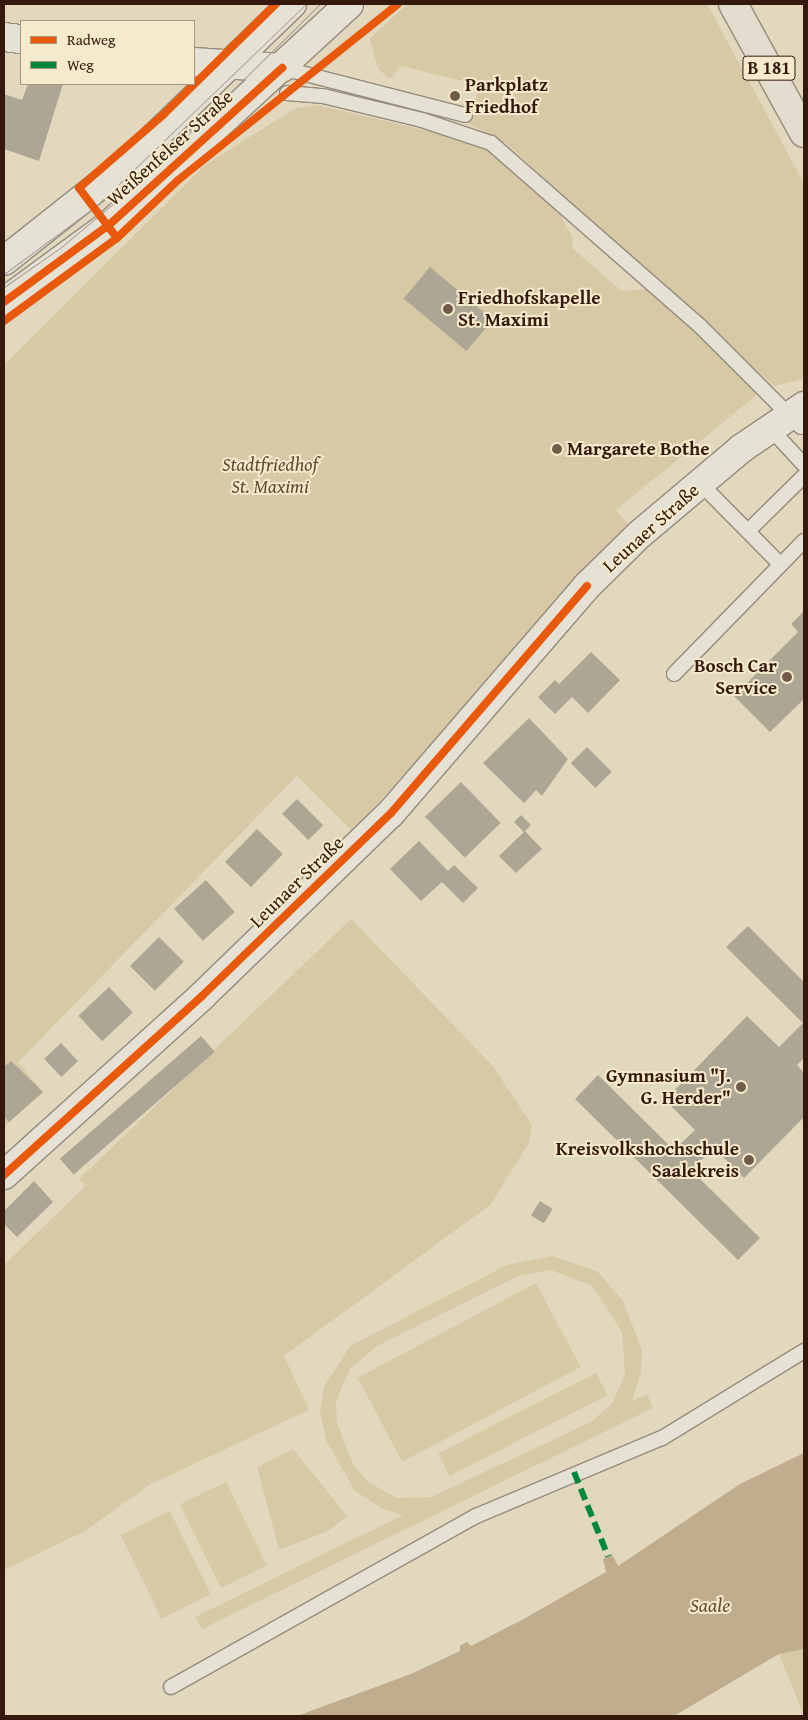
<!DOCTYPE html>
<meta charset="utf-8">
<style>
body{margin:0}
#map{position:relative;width:808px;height:1720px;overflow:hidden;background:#e1d8be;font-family:"Gentium Book Plus",serif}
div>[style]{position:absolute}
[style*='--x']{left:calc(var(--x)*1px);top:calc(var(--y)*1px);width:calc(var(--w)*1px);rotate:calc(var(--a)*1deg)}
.green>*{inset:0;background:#d8c9a6;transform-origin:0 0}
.water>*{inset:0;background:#bfad8d}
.building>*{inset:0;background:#aea694;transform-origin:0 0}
.roads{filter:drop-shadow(1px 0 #948b7b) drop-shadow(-1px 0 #948b7b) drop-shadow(0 1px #948b7b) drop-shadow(0 -1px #948b7b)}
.service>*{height:14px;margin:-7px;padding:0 7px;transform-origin:7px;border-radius:7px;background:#e6e1d5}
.minor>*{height:28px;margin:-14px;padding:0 14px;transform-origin:14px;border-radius:14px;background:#e6e1d5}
.secondary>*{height:28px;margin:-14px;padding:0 14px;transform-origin:14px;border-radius:14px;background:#e6e1d5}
.primary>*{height:28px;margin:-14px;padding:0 14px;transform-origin:14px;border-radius:14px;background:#e2ddce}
.tram>*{height:1px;margin:-0.5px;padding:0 0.5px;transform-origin:0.5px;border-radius:0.5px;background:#a69e94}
.quiet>*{height:6px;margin-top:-3px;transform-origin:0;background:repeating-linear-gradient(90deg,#00873e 0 12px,transparent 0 18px)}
.cycleway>*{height:8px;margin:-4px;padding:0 4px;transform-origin:4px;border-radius:4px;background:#e8590c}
.dots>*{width:14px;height:14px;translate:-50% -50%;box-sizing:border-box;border:2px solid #f5eacb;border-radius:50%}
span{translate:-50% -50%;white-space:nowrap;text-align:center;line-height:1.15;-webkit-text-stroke:4px #f5eacb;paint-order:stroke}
.shield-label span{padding:1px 4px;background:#f5eacb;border:1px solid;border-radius:4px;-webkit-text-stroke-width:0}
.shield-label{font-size:18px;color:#35190d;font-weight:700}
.poi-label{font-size:19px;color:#35190d;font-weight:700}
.left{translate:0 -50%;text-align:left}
.right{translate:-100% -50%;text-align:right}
.street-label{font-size:19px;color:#35190d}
.park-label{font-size:19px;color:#644a35;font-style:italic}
.water-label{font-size:20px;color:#664d38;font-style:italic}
.frame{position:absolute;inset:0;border:5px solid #35190d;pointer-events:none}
.legend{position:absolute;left:20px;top:20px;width:175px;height:65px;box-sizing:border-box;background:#f5eacb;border:1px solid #a8967f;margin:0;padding:6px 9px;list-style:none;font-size:15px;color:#35190d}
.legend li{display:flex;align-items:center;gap:10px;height:25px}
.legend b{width:25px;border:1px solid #a8967f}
</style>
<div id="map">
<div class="green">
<div style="clip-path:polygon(407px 4px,707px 4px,804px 183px,804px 379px,774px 386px,508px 145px,469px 124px,479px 85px,401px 66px,390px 79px,378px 69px,370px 39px)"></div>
<div style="clip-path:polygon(317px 105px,476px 142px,501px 158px,557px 209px,573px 239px,572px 248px,622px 291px,646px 289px,658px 296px,758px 389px,758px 394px,616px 510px,630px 527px,352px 831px,297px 776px,18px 1062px,43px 1092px,4px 1127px,4px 365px,205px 165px,296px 108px)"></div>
<div style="clip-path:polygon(351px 919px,492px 1065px,532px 1125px,529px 1143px,490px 1205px,284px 1356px,309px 1410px,149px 1485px,85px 1531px,4px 1570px,4px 1265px,85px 1186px,79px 1179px)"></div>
<div style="clip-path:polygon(evenodd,553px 1256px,598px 1272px,623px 1301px,642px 1350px,641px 1373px,632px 1401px,647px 1394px,653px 1408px,202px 1629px,195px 1617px,403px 1515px,383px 1509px,355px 1491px,326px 1440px,320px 1411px,324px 1387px,350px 1346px,507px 1265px,553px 1256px,551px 1270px,592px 1286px,622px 1332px,625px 1374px,612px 1403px,591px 1422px,431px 1497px,397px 1498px,368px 1482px,353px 1464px,337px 1423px,336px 1401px,350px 1369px,377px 1346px,518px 1276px,551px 1270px)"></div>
<div style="left:536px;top:1283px;width:95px;height:202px;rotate:62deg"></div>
<div style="left:596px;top:1373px;width:25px;height:177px;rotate:63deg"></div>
<div style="clip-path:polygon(293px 1449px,347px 1516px,328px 1531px,279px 1550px,257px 1467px)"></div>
<div style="left:226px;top:1482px;width:93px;height:51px;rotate:64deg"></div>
<div style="left:170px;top:1511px;width:93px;height:55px;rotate:64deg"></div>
<div style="clip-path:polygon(804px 1649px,804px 1716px,779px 1654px)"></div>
</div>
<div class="water">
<div style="clip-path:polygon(804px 1453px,804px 1649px,779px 1654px,674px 1716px,297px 1716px,411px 1674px,460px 1651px,460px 1646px,467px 1642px,471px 1646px,520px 1621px,606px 1572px,603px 1559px,612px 1554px,618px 1566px,740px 1484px)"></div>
</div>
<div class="building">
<div style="clip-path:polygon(28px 84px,63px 84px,39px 161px,4px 149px,4px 94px,22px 100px)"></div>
<div style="left:430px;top:267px;width:82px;height:41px;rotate:40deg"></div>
<div style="clip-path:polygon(804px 611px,804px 699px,770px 732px,734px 696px,798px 632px,791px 624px)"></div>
<div style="clip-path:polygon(591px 652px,620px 680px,588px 713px,572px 697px,555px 714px,538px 697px,555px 680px,559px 684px)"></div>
<div style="clip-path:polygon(529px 718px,568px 759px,542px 796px,536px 790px,524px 803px,483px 763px)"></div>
<div style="left:587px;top:747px;width:35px;height:23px;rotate:45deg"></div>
<div style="left:461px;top:782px;width:57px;height:50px;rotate:46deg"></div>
<div style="left:297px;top:799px;width:37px;height:21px;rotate:45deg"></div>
<div style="clip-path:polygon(521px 815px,531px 825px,525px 831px,542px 849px,516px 873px,499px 856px,524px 832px,514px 822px)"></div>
<div style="left:257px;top:829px;width:36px;height:46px;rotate:44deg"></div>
<div style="clip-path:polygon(419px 841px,448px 871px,454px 865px,478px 888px,463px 903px,442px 882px,421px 901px,390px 869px)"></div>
<div style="left:206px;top:880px;width:43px;height:43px;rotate:48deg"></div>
<div style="clip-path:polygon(748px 926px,804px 982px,804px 1058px,797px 1065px,804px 1073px,804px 1117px,744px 1178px,714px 1148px,691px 1170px,760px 1238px,738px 1260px,575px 1099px,598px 1075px,674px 1150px,695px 1130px,665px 1100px,747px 1016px,779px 1047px,803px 1023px,726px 947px)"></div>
<div style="left:159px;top:937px;width:35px;height:41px;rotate:45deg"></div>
<div style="left:109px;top:987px;width:35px;height:42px;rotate:47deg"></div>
<div style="left:201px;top:1036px;width:21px;height:187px;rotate:49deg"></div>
<div style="left:61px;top:1043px;width:25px;height:23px;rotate:47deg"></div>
<div style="clip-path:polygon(11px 1061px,43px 1092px,9px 1122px,4px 1116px,4px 1067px)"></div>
<div style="clip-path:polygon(34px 1181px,53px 1202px,17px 1237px,4px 1224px,4px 1211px)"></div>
<div style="left:540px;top:1201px;width:15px;height:17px;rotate:32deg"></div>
</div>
<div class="roads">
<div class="service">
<div style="--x:282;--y:68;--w:189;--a:14.4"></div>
<div style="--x:287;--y:93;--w:36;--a:5"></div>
<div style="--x:323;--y:96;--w:102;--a:13.6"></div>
<div style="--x:422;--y:120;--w:73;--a:18.4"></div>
<div style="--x:491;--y:143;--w:278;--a:41.2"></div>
<div style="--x:700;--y:326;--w:143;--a:45"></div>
<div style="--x:770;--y:428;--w:50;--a:47.4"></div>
<div style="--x:700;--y:483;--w:114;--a:45.4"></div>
<div style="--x:748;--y:531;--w:78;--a:-44.5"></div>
<div style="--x:674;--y:674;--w:186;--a:-45.7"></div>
<div style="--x:171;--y:1687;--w:350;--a:-29.3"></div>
<div style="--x:476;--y:1516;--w:202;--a:-22.8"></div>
<div style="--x:662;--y:1438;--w:167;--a:-31.5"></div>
</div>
<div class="minor">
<div style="--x:4;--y:37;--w:17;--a:7"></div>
<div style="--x:194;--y:62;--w:88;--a:3.9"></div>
<div style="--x:4;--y:1175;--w:266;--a:-42.1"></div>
<div style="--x:201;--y:997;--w:264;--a:-44.1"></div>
<div style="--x:391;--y:813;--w:300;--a:-49.2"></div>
<div style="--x:587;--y:586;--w:74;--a:-44.5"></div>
<div style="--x:640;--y:534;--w:133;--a:-40.1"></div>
<div style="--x:742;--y:448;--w:75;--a:-34.1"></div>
</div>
<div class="secondary">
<div style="--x:4;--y:261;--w:161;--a:-38.4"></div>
<div style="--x:130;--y:161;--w:226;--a:-44.1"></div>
<div style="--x:4;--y:302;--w:130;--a:-36.3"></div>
<div style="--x:109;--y:225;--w:326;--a:-42.6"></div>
</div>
<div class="primary">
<div style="--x:733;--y:4;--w:147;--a:61.2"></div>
</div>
</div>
<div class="tram">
<div style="--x:4;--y:274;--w:113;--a:-36.4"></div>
<div style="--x:95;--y:207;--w:293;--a:-43.9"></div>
<div style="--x:4;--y:287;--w:68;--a:-34.9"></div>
<div style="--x:60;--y:248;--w:111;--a:-39.9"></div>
<div style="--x:145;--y:177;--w:246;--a:-44.7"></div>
</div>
<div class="quiet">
<div style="--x:574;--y:1472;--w:91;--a:68"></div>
</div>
<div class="cycleway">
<div style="--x:117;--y:238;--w:83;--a:-43.5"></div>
<div style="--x:177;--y:181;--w:283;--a:-38.7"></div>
<div style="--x:4;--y:302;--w:130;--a:-36.3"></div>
<div style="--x:109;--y:225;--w:234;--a:-42.2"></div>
<div style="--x:4;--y:321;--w:140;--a:-36.3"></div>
<div style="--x:117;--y:238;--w:63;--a:-127.2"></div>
<div style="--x:79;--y:188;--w:113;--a:-41"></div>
<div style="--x:164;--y:114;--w:157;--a:-44.5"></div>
<div style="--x:4;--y:1175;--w:266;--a:-42.1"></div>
<div style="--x:201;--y:997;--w:264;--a:-44.1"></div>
<div style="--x:391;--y:813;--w:300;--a:-49.2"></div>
</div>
<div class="dots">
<div style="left:455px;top:96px;background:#715c4b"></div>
<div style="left:448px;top:309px;background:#715c4b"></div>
<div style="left:557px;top:449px;background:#715c4b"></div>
<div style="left:787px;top:677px;background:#715c4b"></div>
<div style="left:741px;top:1087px;background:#715c4b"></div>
<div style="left:749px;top:1160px;background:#715c4b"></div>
</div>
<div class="shield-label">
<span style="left:769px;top:68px">B 181</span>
</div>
<div class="poi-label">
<span class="left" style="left:465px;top:96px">Parkplatz<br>Friedhof</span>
<span class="left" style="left:458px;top:309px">Friedhofskapelle<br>St. Maximi</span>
<span class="left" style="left:567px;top:449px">Margarete Bothe</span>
<span class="right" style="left:777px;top:677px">Bosch Car<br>Service</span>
<span class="right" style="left:731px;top:1087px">Gymnasium "J.<br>G. Herder"</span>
<span class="right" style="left:739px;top:1160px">Kreisvolkshochschule<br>Saalekreis</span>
</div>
<div class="street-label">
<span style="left:170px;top:148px;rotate:-42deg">Weißenfelser Straße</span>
<span style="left:651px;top:528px;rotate:-42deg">Leunaer Straße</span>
<span style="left:297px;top:882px;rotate:-44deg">Leunaer Straße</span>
</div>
<div class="park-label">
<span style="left:270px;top:476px">Stadtfriedhof<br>St. Maximi</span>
</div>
<div class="water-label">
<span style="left:710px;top:1604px">Saale</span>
</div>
<div class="frame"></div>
<ul class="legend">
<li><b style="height:6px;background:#e8590c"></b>Radweg</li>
<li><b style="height:6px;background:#00873e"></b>Weg</li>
</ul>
</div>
